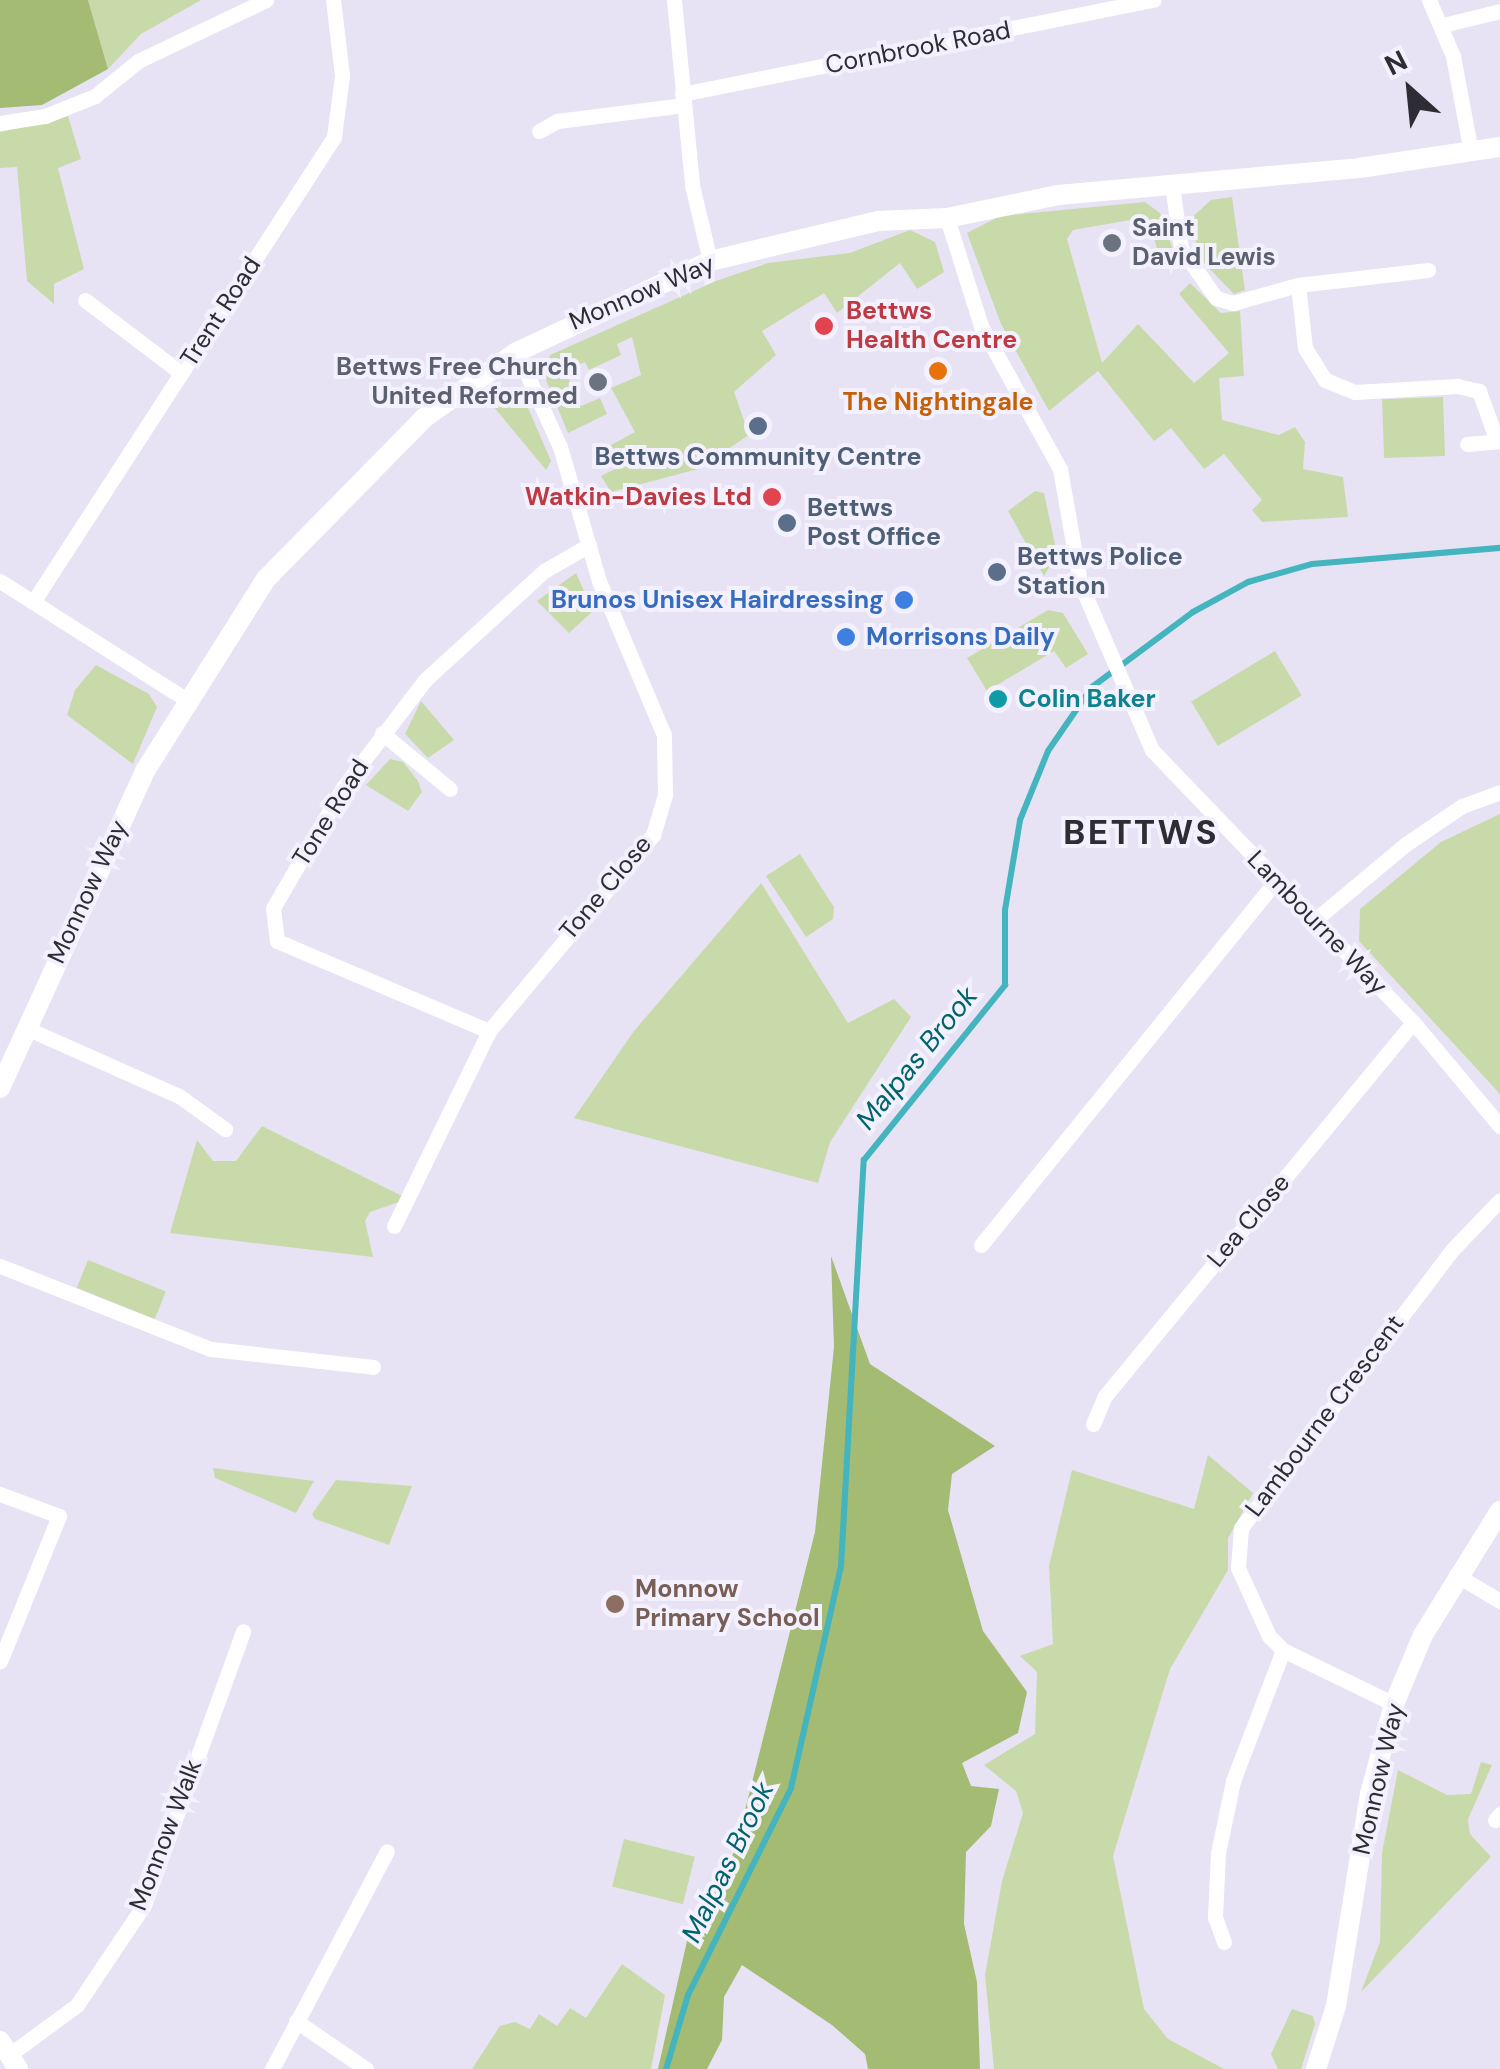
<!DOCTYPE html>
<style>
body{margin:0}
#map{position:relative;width:1500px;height:2069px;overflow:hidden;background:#e7e3f4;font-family:"DM Sans",sans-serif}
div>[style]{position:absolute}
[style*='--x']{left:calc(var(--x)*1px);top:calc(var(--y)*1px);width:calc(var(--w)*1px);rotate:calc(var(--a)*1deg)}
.green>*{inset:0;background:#c9daaa;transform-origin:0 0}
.forest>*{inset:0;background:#a3bb72}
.stream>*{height:6px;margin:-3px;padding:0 3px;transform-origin:3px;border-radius:3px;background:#44b4be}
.street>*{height:15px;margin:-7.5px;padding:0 7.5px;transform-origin:7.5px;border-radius:7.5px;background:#fff}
.secondary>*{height:20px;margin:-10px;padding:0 10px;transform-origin:10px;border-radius:10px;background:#fff}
.dots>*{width:28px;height:28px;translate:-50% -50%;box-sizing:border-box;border:5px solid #f4f1ff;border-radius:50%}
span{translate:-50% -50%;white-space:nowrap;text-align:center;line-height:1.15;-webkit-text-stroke:8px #f4f1ff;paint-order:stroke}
.street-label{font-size:25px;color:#2e2d33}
.worship-label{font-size:25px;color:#5b616d;font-weight:700}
.left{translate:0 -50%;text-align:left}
.right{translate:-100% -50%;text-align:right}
.health-label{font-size:25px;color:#be3a42;font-weight:700}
.food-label{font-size:25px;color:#c56008;font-weight:700}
.service-label{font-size:25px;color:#4e5e75;font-weight:700}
.shop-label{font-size:25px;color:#366cbe;font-weight:700}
.culture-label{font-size:25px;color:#0d838f;font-weight:700}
.education-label{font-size:25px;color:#785e54;font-weight:700}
.water-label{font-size:28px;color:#00646c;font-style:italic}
.district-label{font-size:35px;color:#2e2d33;font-weight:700;letter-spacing:2.5px}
.north{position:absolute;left:1360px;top:40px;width:100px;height:100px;-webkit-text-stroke:8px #f4f1ff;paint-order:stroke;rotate:333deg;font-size:28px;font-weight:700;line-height:40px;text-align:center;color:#2e2d33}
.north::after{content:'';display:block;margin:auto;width:35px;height:45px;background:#2e2d33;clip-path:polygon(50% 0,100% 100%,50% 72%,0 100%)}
</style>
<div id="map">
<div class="green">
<div style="clip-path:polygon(88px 0,201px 0,141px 34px,108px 69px)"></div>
<div style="clip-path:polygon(68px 116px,81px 159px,58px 168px,84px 269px,54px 284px,54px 304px,27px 281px,17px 167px,0 168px,0 132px)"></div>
<div style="clip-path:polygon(1232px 197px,1245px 290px,1234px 294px,1202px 261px,1189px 220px,1211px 200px)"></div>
<div style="clip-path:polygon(1145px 202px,1160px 213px,1177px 261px,1162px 266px,1148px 217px,1073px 230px,1067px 239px,1102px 363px,1138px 324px,1194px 383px,1229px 353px,1179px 294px,1190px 283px,1221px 313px,1240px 311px,1244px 376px,1219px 378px,1222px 420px,1279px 435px,1295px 427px,1305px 442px,1303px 469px,1343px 477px,1348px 517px,1262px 522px,1252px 510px,1262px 500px,1224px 454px,1204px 469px,1171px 428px,1154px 441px,1098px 371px,1049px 411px,1001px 324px,967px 233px,1000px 216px)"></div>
<div style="clip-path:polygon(910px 230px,935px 242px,944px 272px,917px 289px,900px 263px,837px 313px,824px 293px,762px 331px,776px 355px,734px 392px,749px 435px,698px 469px,611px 492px,601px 476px,621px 466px,611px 445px,635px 432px,611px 388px,641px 375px,632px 337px,617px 344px,621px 355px,589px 370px,585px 362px,565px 371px,581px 406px,600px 398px,607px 414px,568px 433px,544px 375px,550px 355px,716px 281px,768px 263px,850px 253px)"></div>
<div style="clip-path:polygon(501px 394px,525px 401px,551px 461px,546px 470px,488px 400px)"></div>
<div style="left:1443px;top:397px;width:59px;height:61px;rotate:88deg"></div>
<div style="clip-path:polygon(1035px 491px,1044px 493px,1057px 554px,1044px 576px,1008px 511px)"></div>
<div style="clip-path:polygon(576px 573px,593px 611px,569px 633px,537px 601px)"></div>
<div style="clip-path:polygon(1048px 610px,1063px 613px,1088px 654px,1066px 668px,1054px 651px,987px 691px,967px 658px)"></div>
<div style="left:1275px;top:651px;width:52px;height:98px;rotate:59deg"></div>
<div style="clip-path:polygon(96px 665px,149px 694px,157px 707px,133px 764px,67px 715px,75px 690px)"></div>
<div style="clip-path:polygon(421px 701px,454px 740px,428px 758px,405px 734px)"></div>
<div style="clip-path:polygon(390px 759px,403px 762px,418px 781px,422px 792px,408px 811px,366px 785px)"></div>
<div style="clip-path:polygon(1500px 814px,1500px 1094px,1359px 941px,1360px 909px,1441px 842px)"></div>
<div style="clip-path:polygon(800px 854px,834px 907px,833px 919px,806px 937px,766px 876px)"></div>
<div style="clip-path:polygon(761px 883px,848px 1023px,894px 999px,911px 1017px,830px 1142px,818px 1183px,574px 1118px,634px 1031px)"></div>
<div style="clip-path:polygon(262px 1126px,408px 1199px,370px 1212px,365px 1221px,373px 1257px,170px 1233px,197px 1140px,213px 1161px,236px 1161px)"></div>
<div style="left:88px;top:1260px;width:84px;height:30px;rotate:22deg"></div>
<div style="clip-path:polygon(1208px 1455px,1253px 1493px,1228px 1538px,1228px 1570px,1170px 1669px,1113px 1856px,1144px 2009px,1168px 2039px,1224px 2069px,994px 2069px,985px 1975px,1002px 1881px,1023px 1813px,1016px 1791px,984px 1765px,1035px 1734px,1037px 1672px,1020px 1656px,1053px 1644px,1049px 1566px,1072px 1470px,1194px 1509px)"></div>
<div style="clip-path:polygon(213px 1468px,314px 1481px,296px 1513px,215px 1478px)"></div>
<div style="clip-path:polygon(336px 1480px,412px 1486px,389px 1545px,315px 1519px,312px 1514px)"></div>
<div style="clip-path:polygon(1481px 1762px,1492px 1765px,1468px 1819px,1470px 1834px,1491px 1857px,1361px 1992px,1380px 1942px,1382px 1853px,1398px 1770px,1447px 1795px,1471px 1794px)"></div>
<div style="left:624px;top:1839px;width:73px;height:49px;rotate:14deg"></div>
<div style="clip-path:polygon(622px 1964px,665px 1995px,651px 2069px,472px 2069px,500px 2026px,515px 2022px,530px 2029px,539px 2014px,557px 2026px,570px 2008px,586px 2018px)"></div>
<div style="clip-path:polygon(1292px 2009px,1313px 2016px,1315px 2024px,1301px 2069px,1278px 2069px,1271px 2054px)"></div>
</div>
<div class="forest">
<div style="clip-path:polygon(0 0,88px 0,108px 69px,42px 105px,0 108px)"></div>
<div style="clip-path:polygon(831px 1256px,870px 1364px,995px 1446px,952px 1474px,948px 1510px,983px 1631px,1027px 1692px,1018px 1733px,962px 1763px,971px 1786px,999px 1789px,991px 1826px,966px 1852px,964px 1924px,977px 1982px,980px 2069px,868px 2069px,865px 2054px,832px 2025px,742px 1965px,724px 1997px,722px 2040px,707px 2069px,658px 2069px,687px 1941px,735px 1850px,815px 1532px,834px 1347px)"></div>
</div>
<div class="stream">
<div style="--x:666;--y:2069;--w:77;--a:-73.4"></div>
<div style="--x:688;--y:1995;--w:231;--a:-63.5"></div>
<div style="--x:791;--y:1788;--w:228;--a:-77.3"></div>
<div style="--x:841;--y:1566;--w:407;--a:-86.8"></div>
<div style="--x:864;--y:1160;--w:225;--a:-51.1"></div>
<div style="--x:1005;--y:985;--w:75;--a:-90"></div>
<div style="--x:1005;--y:910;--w:91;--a:-80.5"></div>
<div style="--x:1020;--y:820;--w:74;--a:-67.9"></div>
<div style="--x:1048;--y:751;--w:78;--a:-55.5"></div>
<div style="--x:1092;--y:687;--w:126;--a:-36.6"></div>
<div style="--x:1193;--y:612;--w:63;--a:-28.6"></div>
<div style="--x:1248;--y:582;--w:66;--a:-15.7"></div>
<div style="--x:1312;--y:564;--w:189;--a:-4.9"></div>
</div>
<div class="street">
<div style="--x:674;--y:0;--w:186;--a:84.4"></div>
<div style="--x:692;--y:185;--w:78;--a:76.7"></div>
<div style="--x:1429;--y:0;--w:61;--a:66.8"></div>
<div style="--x:1453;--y:56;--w:98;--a:79.4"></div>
<div style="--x:1443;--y:25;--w:59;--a:-13.8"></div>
<div style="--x:682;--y:94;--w:481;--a:-11.3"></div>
<div style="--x:0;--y:123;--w:46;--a:-8.8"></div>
<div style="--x:45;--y:116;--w:54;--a:-21.8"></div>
<div style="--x:95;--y:96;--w:55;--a:-39.1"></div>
<div style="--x:138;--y:61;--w:142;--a:-25.5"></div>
<div style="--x:539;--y:131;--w:21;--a:-29"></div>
<div style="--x:557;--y:121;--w:128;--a:-7.2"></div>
<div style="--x:1172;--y:185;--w:64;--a:81.9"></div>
<div style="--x:1181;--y:248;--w:61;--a:55"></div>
<div style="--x:1216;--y:298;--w:18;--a:16"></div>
<div style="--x:1233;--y:303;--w:67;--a:-15.5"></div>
<div style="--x:1298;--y:285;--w:131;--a:-6.6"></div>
<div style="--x:947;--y:218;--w:113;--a:72.5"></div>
<div style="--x:981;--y:326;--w:163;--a:61.1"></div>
<div style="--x:1060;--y:469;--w:116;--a:80"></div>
<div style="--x:1080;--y:583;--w:182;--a:66.7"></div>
<div style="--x:1152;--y:750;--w:377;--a:46.2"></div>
<div style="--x:1413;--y:1022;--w:136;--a:50.1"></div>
<div style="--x:1298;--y:285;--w:63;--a:83.7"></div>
<div style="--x:1305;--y:348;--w:38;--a:58"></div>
<div style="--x:1325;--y:380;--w:32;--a:22"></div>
<div style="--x:1355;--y:392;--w:102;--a:-3.4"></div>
<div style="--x:1457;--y:386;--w:23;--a:13"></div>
<div style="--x:1479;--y:391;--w:53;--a:70.2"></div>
<div style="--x:85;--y:300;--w:121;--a:37.2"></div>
<div style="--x:1467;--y:444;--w:33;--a:-5"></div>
<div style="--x:0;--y:581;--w:219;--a:32.5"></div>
<div style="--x:33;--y:602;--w:554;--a:-57.08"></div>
<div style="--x:334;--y:137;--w:63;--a:-82.6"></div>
<div style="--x:342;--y:75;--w:76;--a:-96.8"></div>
<div style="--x:382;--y:733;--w:88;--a:39.5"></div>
<div style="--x:1316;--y:919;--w:117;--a:-39.8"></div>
<div style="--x:1406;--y:844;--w:68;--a:-34.2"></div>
<div style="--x:1462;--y:806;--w:40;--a:-20.2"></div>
<div style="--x:26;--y:1028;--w:167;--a:24"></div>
<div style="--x:179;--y:1096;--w:57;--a:35.7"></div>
<div style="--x:489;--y:1031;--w:230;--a:-157"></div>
<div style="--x:277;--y:941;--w:33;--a:-97"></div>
<div style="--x:273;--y:908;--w:141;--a:-59.8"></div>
<div style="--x:344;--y:786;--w:133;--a:-52.6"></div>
<div style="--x:425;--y:680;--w:161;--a:-42.5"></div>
<div style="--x:544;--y:571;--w:52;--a:-30"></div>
<div style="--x:394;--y:1226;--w:217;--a:-64"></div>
<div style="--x:489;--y:1031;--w:256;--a:-50.1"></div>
<div style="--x:653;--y:835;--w:42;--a:-73.3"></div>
<div style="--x:665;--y:795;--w:60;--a:-91"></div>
<div style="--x:664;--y:735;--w:167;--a:-112.9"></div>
<div style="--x:599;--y:581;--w:140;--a:-106.2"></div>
<div style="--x:560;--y:447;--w:104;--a:-114.4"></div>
<div style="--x:981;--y:1245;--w:471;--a:-51"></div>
<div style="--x:0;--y:1266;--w:227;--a:21.5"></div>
<div style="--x:211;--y:1349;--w:163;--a:6.3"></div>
<div style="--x:1093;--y:1424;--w:30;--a:-67"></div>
<div style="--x:1105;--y:1396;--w:484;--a:-50.5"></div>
<div style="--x:0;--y:1494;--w:63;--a:20.4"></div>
<div style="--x:59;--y:1516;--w:157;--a:112.1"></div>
<div style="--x:1456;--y:1575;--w:51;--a:30.6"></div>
<div style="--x:1394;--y:1704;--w:123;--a:-154.1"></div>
<div style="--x:1283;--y:1650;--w:20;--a:-135"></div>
<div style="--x:1269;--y:1636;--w:75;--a:-114.5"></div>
<div style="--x:1238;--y:1568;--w:40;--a:-85.7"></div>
<div style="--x:1241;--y:1528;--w:349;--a:-52.8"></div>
<div style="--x:1452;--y:1250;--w:69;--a:-46.2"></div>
<div style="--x:1495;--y:1820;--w:8;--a:-50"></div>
<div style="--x:1224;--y:1942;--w:27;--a:-110"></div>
<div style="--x:1215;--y:1917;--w:64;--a:-87.3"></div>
<div style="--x:1218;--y:1853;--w:74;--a:-78.2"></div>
<div style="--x:1233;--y:1781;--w:140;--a:-69.1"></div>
<div style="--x:296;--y:2021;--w:85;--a:34.4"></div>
<div style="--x:9;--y:2055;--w:84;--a:-36.3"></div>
<div style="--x:77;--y:2005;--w:120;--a:-56.2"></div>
<div style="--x:144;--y:1905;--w:291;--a:-70.1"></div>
<div style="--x:272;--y:2069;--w:246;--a:-62.2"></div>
</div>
<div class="secondary">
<div style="--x:0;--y:1088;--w:349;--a:-65.4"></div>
<div style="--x:145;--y:771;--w:227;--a:-57.8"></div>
<div style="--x:266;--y:579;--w:226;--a:-45.5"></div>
<div style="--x:424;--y:418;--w:114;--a:-35.4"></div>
<div style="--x:517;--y:352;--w:213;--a:-25.2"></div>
<div style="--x:710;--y:261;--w:173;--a:-13.4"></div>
<div style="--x:878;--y:221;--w:69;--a:-2.5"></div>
<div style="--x:947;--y:218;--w:113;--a:-11.7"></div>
<div style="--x:1058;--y:195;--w:302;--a:-5.1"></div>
<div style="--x:1359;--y:168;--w:143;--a:-8.5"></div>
<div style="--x:0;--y:2041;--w:33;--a:57"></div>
<div style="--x:1316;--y:2069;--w:66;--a:-72.4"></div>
<div style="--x:1336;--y:2006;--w:215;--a:-80.9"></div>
<div style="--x:1370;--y:1794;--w:93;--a:-75.1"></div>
<div style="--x:1394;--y:1704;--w:75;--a:-67.2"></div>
<div style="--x:1423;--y:1635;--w:146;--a:-58.2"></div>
</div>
<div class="dots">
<div style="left:1112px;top:243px;background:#6b7280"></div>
<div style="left:824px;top:326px;background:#e0444e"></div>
<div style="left:938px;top:371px;background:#e8710a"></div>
<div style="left:598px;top:382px;background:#6b7280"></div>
<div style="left:758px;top:426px;background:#5c6f8a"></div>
<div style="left:772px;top:497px;background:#e0444e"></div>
<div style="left:787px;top:523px;background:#5c6f8a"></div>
<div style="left:997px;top:572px;background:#5c6f8a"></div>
<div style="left:904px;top:600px;background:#3f7fe0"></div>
<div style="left:846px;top:637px;background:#3f7fe0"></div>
<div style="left:998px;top:699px;background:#0f9aa8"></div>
<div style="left:615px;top:1604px;background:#8d6e63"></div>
</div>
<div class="street-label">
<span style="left:918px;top:48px;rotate:-11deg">Cornbrook Road</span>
<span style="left:642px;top:293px;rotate:-23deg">Monnow Way</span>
<span style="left:221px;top:312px;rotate:-57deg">Trent Road</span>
<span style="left:331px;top:813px;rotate:-58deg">Tone Road</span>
<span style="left:606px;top:888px;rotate:-50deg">Tone Close</span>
<span style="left:88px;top:892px;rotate:-65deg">Monnow Way</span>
<span style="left:1317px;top:923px;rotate:46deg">Lambourne Way</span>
<span style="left:1249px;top:1221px;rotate:-50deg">Lea Close</span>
<span style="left:1325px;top:1416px;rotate:-53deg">Lambourne Crescent</span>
<span style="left:1379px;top:1779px;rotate:-77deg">Monnow Way</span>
<span style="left:166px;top:1835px;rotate:-69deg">Monnow Walk</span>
</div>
<div class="worship-label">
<span class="left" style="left:1132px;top:243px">Saint<br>David Lewis</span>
<span class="right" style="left:578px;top:382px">Bettws Free Church<br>United Reformed</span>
</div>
<div class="health-label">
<span class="left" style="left:846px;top:326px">Bettws<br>Health Centre</span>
<span class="right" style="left:752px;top:497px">Watkin-Davies Ltd</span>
</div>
<div class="food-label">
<span style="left:938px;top:402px">The Nightingale</span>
</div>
<div class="service-label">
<span style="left:758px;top:457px">Bettws Community Centre</span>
<span class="left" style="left:807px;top:523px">Bettws<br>Post Office</span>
<span class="left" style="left:1017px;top:572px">Bettws Police<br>Station</span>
</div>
<div class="shop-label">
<span class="right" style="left:884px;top:600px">Brunos Unisex Hairdressing</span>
<span class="left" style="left:866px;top:637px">Morrisons Daily</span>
</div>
<div class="culture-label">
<span class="left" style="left:1018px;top:699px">Colin Baker</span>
</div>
<div class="education-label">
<span class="left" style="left:635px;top:1604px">Monnow<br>Primary School</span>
</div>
<div class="water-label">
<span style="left:917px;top:1058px;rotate:-51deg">Malpas Brook</span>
<span style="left:728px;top:1862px;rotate:-64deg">Malpas Brook</span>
</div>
<div class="district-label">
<span style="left:1141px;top:832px">BETTWS</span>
</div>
<div class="north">N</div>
</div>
